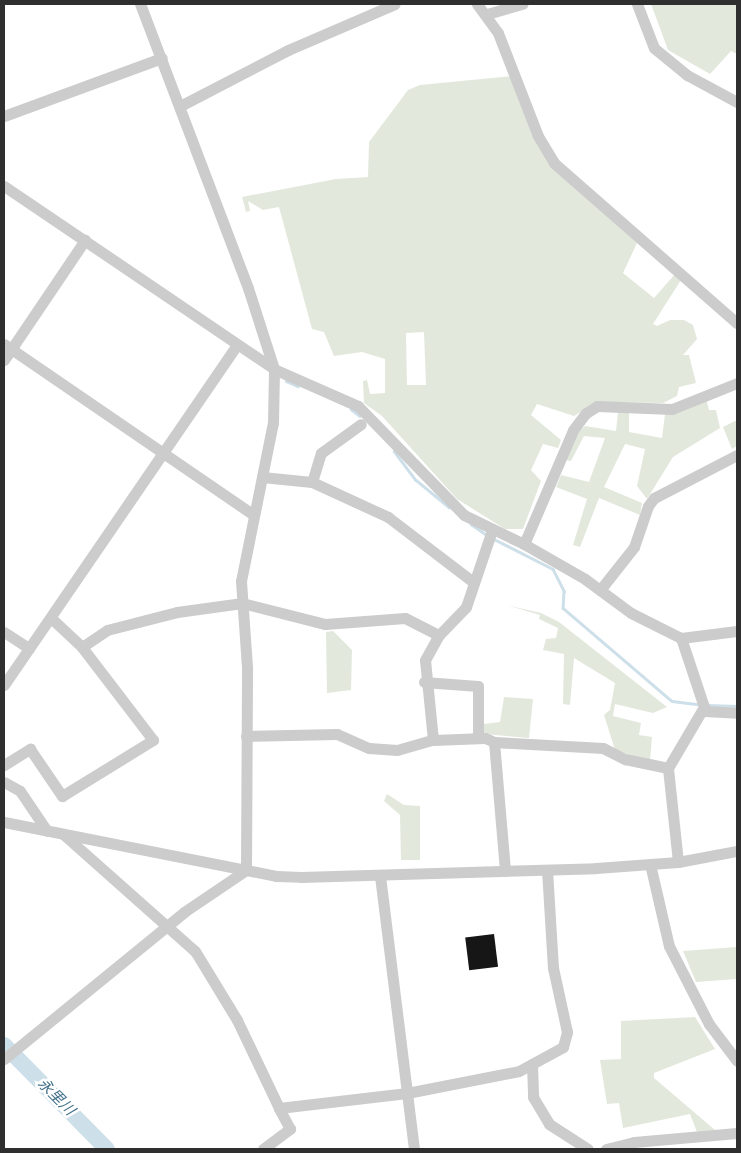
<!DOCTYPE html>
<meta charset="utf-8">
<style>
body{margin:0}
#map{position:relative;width:741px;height:1153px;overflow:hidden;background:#fff;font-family:"Fira Sans Condensed","Noto Sans JP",sans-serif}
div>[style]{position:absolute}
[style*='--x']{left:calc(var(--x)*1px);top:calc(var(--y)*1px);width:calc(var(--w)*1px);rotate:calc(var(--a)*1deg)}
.green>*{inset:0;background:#e3e8dc}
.stream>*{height:2.5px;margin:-1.25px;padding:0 1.25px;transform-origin:1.25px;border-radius:1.25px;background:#cddfe9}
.river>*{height:16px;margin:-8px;padding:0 8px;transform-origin:8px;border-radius:8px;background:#cddfe9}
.building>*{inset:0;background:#161616;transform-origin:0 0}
.minor>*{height:11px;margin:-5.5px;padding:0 5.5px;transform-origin:5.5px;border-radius:5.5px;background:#ccc}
span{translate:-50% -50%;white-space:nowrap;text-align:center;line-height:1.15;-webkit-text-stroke:5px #fff;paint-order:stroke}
.water-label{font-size:15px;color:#44728b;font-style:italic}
.frame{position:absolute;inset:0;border:5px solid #2f2f2f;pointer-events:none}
</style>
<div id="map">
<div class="green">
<div style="clip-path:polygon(651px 4px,737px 4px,737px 54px,731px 51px,710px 74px,668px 50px)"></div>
<div style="clip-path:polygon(evenodd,512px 76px,543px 154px,637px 243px,623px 273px,654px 298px,675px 274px,681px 280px,653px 324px,657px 326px,670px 320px,684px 320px,693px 325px,697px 339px,683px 355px,689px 355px,696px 383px,679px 387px,677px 396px,663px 403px,597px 402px,574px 416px,537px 404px,531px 415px,561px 440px,558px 448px,543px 444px,531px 470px,541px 481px,523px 529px,505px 529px,457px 499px,382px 416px,364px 403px,363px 381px,367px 380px,370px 394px,385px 393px,385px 359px,362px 352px,334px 356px,324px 332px,312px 329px,279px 207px,263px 210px,248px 201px,250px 211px,246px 212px,242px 197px,336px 179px,368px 177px,369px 142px,408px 90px,420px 85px,512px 76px,424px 332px,426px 385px,407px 385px,406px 333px,424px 332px)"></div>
<div style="clip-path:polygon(706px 398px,709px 410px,716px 410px,720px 428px,673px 457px,647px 499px,637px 486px,645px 449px,625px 444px,604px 487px,642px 503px,640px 515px,599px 498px,580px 547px,573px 545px,587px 499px,556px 487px,561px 475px,589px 482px,605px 438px,584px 436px,571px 461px,565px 460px,576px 434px,585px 426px,616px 431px,618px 412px,629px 412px,629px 432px,662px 438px,665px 414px)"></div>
<div style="clip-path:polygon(737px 420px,737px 446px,732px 449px,723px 427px)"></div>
<div style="clip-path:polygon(506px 605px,541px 613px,559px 622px,667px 707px,653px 713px,615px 704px,613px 716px,641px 723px,639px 735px,652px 737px,650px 761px,615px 750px,604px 715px,610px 710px,615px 683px,574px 658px,570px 705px,563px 704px,564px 654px,543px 650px,546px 639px,556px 638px,558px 628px,539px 619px,540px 615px)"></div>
<div style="clip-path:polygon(333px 631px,352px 650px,351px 690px,327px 693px,326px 632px)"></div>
<div style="clip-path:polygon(504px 697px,533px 699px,529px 738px,483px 734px,484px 724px,500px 722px)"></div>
<div style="clip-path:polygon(387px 794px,404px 805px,420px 806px,420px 860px,401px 860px,400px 815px,384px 801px)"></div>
<div style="clip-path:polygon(737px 947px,737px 979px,696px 982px,683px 951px)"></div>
<div style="clip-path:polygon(695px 1017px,715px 1049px,654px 1073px,654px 1078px,715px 1130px,697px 1132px,690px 1114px,623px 1128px,619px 1103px,607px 1104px,600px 1060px,621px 1059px,621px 1021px)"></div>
</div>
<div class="stream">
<div style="--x:286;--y:381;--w:13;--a:23"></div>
<div style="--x:351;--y:409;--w:11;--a:38"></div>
<div style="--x:394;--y:451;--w:36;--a:53"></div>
<div style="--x:416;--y:480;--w:43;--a:39.3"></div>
<div style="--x:471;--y:524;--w:19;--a:35"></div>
<div style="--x:492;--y:538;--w:68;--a:26.9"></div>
<div style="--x:553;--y:569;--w:25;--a:63"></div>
<div style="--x:564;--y:591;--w:17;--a:93"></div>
<div style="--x:563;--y:608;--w:143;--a:40.5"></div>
<div style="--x:672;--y:701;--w:26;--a:7"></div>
<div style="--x:706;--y:705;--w:31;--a:2"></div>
</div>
<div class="river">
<div style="--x:4;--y:1045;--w:146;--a:45.3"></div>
</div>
<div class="building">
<div style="left:494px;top:934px;width:33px;height:29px;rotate:83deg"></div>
</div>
<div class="minor">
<div style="--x:477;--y:4;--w:36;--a:54"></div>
<div style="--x:498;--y:33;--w:110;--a:68.8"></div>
<div style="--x:538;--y:136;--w:31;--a:59"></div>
<div style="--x:554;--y:163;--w:243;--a:41.2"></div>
<div style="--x:637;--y:4;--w:47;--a:68.9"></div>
<div style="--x:654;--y:48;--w:43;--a:39.3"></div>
<div style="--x:687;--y:75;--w:57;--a:28.4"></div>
<div style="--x:487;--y:14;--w:37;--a:-16"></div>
<div style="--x:180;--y:106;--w:122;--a:-27.4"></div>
<div style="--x:288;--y:50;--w:116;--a:-23.3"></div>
<div style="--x:4;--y:116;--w:168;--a:-20.2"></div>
<div style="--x:4;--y:186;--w:326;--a:34.1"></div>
<div style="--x:274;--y:369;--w:92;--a:23.8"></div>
<div style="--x:358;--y:406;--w:152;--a:45.8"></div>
<div style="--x:464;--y:515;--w:67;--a:25.8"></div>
<div style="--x:524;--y:544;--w:70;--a:29.8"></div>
<div style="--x:585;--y:579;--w:57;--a:36.5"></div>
<div style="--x:631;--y:613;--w:56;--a:26.6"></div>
<div style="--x:681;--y:638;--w:56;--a:-7.1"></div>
<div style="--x:4;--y:344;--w:303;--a:34.4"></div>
<div style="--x:4;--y:360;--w:145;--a:-56"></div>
<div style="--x:262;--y:477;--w:50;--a:5.7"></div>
<div style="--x:312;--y:482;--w:84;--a:24.7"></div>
<div style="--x:388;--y:517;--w:107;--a:37.4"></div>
<div style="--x:312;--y:482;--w:30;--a:-73"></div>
<div style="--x:321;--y:453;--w:49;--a:-35.9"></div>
<div style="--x:524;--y:544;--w:124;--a:-66.7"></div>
<div style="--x:573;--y:430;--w:21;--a:-53"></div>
<div style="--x:586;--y:413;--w:13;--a:-32"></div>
<div style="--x:597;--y:406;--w:75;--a:2.3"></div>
<div style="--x:672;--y:409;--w:70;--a:-21.8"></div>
<div style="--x:600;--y:590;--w:55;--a:-51.7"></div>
<div style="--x:634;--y:547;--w:43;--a:-71.1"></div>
<div style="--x:648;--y:506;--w:10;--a:-53"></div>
<div style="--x:654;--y:498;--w:93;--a:-27.4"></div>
<div style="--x:4;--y:632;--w:30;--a:33"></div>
<div style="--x:82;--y:647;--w:30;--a:-34"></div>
<div style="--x:107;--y:630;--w:72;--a:-14.4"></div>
<div style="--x:177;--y:612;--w:66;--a:-7.9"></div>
<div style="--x:242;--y:603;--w:86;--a:14.2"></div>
<div style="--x:325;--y:624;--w:80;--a:-4.3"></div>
<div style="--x:405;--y:618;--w:38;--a:27"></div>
<div style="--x:439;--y:635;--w:39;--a:-46"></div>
<div style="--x:466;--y:607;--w:81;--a:-71.3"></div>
<div style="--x:424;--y:682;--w:54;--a:4.2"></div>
<div style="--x:478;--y:686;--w:52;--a:90"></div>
<div style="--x:4;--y:685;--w:412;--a:-55.6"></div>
<div style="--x:704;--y:711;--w:33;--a:3"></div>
<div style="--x:246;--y:736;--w:91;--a:-1.3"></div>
<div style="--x:337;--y:734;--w:35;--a:24"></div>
<div style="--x:369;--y:748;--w:28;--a:4"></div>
<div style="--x:397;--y:750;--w:37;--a:-16"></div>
<div style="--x:433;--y:740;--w:52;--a:-2.2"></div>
<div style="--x:485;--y:738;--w:10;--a:24"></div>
<div style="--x:494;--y:742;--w:129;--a:85.1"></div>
<div style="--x:433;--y:740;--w:80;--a:-95.7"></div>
<div style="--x:425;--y:660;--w:29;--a:-61"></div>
<div style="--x:494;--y:742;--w:109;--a:3.2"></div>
<div style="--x:603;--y:748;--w:25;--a:27"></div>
<div style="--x:625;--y:759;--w:44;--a:11.8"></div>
<div style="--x:4;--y:765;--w:31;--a:-32"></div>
<div style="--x:30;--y:749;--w:57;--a:55.8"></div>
<div style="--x:62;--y:796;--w:107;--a:-31.6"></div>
<div style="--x:153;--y:740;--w:117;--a:-127.4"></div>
<div style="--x:82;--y:647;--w:42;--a:-136.9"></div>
<div style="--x:4;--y:782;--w:18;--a:29"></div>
<div style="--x:20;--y:791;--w:48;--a:56"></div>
<div style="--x:4;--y:822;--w:277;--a:11.2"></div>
<div style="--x:276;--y:876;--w:25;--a:2"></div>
<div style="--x:301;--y:877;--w:295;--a:-1.7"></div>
<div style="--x:596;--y:868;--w:82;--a:-4.2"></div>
<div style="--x:678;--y:862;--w:60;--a:-10.6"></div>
<div style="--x:63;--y:834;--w:176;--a:41.6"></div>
<div style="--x:195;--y:951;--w:81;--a:58.7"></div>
<div style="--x:237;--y:1020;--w:98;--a:64.5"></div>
<div style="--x:279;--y:1108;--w:129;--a:-6.7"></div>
<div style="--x:407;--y:1093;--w:114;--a:-11.1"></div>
<div style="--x:519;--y:1071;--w:50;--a:-28.6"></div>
<div style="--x:563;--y:1047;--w:16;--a:-75"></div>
<div style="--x:567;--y:1032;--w:66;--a:-102.3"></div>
<div style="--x:553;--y:968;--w:98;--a:-93.5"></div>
<div style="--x:678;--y:862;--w:95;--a:-96.1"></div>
<div style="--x:668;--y:768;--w:71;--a:-59.5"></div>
<div style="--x:704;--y:707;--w:73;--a:-108.4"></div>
<div style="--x:650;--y:864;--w:84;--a:77"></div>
<div style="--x:669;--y:946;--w:88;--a:62.9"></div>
<div style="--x:709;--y:1024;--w:46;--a:52.9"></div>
<div style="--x:380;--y:876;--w:275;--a:82.9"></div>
<div style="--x:4;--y:1059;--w:232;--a:-39.2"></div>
<div style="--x:184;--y:912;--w:75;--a:-34.1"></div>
<div style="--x:246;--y:870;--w:203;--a:-89.7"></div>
<div style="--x:247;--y:667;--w:86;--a:-94"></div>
<div style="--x:241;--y:581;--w:161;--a:-78.6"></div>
<div style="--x:273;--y:423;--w:54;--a:-88.9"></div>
<div style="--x:274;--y:369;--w:85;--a:-107.8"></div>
<div style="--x:248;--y:288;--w:304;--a:-110.8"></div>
<div style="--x:532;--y:1064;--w:33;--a:88"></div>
<div style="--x:533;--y:1097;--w:31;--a:59"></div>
<div style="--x:549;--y:1124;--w:46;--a:32.7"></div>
<div style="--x:263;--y:1149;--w:34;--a:-37"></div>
<div style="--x:290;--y:1129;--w:24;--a:-118"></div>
<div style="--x:606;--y:1149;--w:29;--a:-14"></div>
<div style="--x:634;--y:1142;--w:103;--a:-5"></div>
</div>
<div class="water-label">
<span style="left:56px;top:1097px;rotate:45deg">永里川</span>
</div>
<div class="frame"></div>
</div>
